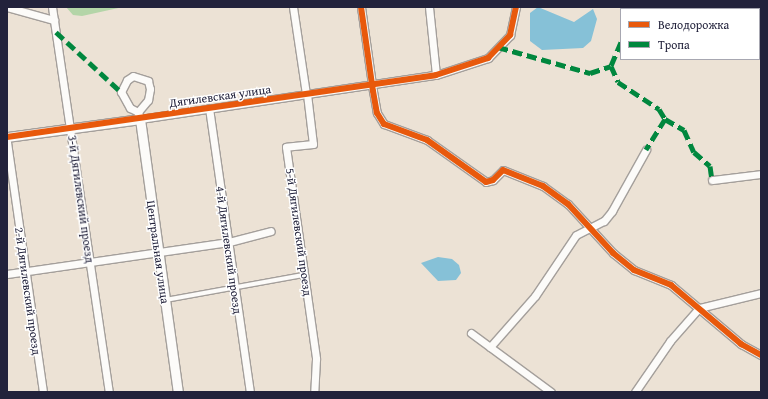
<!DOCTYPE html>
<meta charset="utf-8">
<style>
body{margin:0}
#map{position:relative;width:768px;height:399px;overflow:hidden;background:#ece2d5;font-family:"Gentium Book Plus",serif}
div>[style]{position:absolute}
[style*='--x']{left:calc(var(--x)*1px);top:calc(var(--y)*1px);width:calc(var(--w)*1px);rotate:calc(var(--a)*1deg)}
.green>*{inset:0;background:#b4d5a8}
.water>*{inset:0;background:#86c1d7}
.roads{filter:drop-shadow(1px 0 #a49f9b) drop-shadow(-1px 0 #a49f9b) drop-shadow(0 1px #a49f9b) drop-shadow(0 -1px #a49f9b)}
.lane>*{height:3.5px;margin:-1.75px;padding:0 1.75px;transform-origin:1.75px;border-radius:1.75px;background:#fcfbf9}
.street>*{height:7px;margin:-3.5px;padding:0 3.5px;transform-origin:3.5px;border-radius:3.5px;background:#fcfbf9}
.secondary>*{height:9px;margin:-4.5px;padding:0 4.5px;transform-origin:4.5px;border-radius:4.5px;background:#fcfbf9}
.quiet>*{height:5px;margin-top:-2.5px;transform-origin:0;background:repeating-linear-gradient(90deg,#00873e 0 10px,transparent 0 15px)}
.cycleway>*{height:6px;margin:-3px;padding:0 3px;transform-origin:3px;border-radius:3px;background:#e8590c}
span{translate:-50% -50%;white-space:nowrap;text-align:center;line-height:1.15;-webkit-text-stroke:3px #fff;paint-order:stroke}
.street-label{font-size:12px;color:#22223b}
.frame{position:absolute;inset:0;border:8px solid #22223b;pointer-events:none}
.legend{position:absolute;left:620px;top:8px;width:140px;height:52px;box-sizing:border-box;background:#fff;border:1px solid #a7a7b1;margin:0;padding:5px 7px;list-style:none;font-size:12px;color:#22223b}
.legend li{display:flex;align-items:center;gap:8px;height:20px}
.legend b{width:20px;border:1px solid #a7a7b1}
</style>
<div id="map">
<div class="green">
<div style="clip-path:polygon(66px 7px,123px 7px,82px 16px,73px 15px)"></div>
</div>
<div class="water">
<div style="clip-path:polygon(538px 7px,574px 22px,593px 9px,597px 19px,591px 41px,583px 48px,542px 50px,530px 41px,530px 13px)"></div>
<div style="clip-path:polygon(438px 257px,452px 259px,459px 265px,461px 273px,456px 280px,438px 281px,421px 263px)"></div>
</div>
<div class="roads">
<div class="lane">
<div style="--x:166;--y:300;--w:140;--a:-10.3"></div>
</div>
<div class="street">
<div style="--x:7;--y:7;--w:49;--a:15.5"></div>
<div style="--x:52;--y:7;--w:389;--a:81.6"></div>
<div style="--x:293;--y:7;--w:88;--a:81.5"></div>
<div style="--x:361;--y:7;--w:85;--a:81.9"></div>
<div style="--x:373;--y:91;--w:22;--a:80"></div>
<div style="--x:377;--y:113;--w:13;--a:58"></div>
<div style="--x:384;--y:124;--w:46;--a:20.4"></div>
<div style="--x:427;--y:140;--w:72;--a:35.4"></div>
<div style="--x:486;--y:182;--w:7;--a:-16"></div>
<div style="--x:493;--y:180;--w:14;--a:-45"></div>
<div style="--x:503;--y:170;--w:43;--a:21.8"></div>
<div style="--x:543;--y:186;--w:31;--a:36"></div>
<div style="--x:568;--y:204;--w:67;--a:47.4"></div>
<div style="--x:613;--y:253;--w:27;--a:39"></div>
<div style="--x:634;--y:270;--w:40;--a:22"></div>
<div style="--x:671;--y:285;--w:92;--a:40.1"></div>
<div style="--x:741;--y:344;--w:23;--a:29"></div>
<div style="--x:429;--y:7;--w:68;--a:84.1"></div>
<div style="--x:307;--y:94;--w:50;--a:83.2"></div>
<div style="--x:313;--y:144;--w:27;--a:174"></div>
<div style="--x:286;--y:147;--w:214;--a:81.9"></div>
<div style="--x:316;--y:359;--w:33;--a:93"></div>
<div style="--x:209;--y:108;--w:287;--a:81.8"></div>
<div style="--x:138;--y:112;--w:9;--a:-153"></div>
<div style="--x:130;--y:108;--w:18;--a:-119"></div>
<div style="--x:121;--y:92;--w:13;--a:-63"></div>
<div style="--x:127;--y:80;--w:7;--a:-34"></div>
<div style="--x:133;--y:76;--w:16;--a:18"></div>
<div style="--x:148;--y:81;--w:8;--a:76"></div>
<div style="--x:150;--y:89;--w:11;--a:100"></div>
<div style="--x:148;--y:100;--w:16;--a:130"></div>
<div style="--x:138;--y:112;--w:7;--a:74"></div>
<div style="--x:140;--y:119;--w:299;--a:-8.5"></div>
<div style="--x:436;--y:75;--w:55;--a:-18.1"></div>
<div style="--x:488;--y:58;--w:32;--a:-46"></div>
<div style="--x:510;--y:35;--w:29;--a:-78"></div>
<div style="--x:7;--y:142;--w:253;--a:81.8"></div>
<div style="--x:712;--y:180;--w:49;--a:-7"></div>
<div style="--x:7;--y:274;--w:224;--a:-8.2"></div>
<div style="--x:229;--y:242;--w:43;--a:-14.7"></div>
<div style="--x:471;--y:333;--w:99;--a:36.4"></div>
<div style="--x:490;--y:347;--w:68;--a:-48.6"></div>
<div style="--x:535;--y:296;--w:73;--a:-56.1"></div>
<div style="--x:576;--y:235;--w:31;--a:-27"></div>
<div style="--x:604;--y:221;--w:13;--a:-51"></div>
<div style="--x:612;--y:211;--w:70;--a:-60.9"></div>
<div style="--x:635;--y:392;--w:62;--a:-55.5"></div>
<div style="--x:670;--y:341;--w:44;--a:-48.7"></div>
<div style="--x:699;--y:308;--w:64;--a:-13.6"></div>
</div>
<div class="secondary">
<div style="--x:7;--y:137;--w:134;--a:-7.7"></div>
<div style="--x:140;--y:119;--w:276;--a:82.1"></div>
</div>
</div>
<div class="quiet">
<div style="--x:655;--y:9;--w:4;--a:-34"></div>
<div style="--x:56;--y:32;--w:88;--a:42.7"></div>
<div style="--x:621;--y:42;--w:26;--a:113"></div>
<div style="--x:611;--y:66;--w:17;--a:66"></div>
<div style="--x:618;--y:82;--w:49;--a:33.4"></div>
<div style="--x:659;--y:109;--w:12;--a:59"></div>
<div style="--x:665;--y:119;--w:36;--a:122"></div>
<div style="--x:498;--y:47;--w:96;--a:15.8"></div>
<div style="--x:590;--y:73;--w:22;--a:-18"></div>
<div style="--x:665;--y:119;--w:22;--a:30"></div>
<div style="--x:684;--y:130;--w:24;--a:66"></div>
<div style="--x:694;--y:152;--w:21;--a:41"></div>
<div style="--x:710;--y:166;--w:14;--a:82"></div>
</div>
<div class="cycleway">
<div style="--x:361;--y:7;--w:85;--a:81.9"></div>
<div style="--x:373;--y:91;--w:22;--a:80"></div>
<div style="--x:377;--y:113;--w:13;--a:58"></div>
<div style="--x:384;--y:124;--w:46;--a:20.4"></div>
<div style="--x:427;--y:140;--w:72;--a:35.4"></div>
<div style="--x:486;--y:182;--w:7;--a:-16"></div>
<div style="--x:493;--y:180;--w:14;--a:-45"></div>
<div style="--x:503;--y:170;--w:43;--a:21.8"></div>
<div style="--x:543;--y:186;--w:31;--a:36"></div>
<div style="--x:568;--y:204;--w:67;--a:47.4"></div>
<div style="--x:613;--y:253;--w:27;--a:39"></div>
<div style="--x:634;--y:270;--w:40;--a:22"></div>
<div style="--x:671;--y:285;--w:92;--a:40.1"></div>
<div style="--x:741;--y:344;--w:23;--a:29"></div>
<div style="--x:7;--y:137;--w:433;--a:-8.2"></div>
<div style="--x:436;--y:75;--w:55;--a:-18.1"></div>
<div style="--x:488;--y:58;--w:32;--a:-46"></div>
<div style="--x:510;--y:35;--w:29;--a:-78"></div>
</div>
<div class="street-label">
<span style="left:220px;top:96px;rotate:-8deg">Дягилевская улица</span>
<span style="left:81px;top:199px;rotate:82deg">3-й Дягилевский проезд</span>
<span style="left:299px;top:232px;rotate:82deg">5-й Дягилевский проезд</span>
<span style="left:229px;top:250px;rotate:82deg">4-й Дягилевский проезд</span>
<span style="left:158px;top:252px;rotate:82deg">Центральная улица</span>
<span style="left:28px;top:291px;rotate:82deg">2-й Дягилевский проезд</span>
</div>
<div class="frame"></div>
<ul class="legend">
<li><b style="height:5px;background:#e8590c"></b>Велодорожка</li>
<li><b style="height:5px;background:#00873e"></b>Тропа</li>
</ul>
</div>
